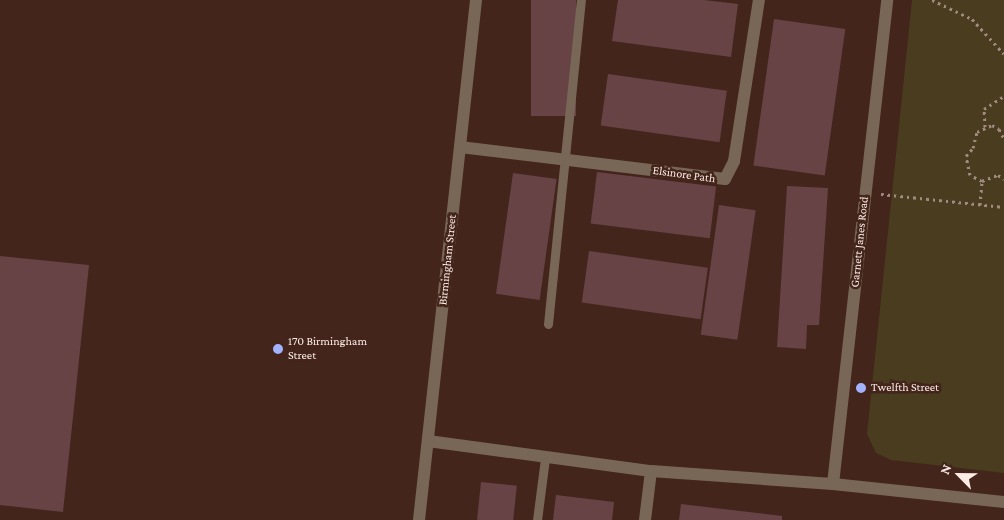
<!DOCTYPE html>
<style>
body{margin:0}
#map{position:relative;width:1004px;height:520px;overflow:hidden;background:#43251b;font-family:"Crimson Pro",serif}
div>[style]{position:absolute}
[style*='--x']{left:calc(var(--x)*1px);top:calc(var(--y)*1px);width:calc(var(--w)*1px);rotate:calc(var(--a)*1deg)}
.green>*{inset:0;background:#493c1f}
.building>*{inset:0;background:#674346;transform-origin:0 0}
.path>*{height:3px;margin-top:-1.5px;transform-origin:0;background:repeating-linear-gradient(90deg,#a28a82 0 2.5px,transparent 0 6.5px)}
.service>*{height:9px;margin:-4.5px;padding:0 4.5px;transform-origin:4.5px;border-radius:4.5px;background:#786757}
.minor>*{height:12px;margin:-6px;padding:0 6px;transform-origin:6px;border-radius:6px;background:#786757}
.tertiary>*{height:12px;margin:-6px;padding:0 6px;transform-origin:6px;border-radius:6px;background:#786757}
.dots>*{width:14px;height:14px;translate:-50% -50%;box-sizing:border-box;border:2px solid #43251b;border-radius:50%}
span{translate:-50% -50%;white-space:nowrap;text-align:center;line-height:1.15;-webkit-text-stroke:5px #43251b;paint-order:stroke}
.street-label{font-size:12px;color:#fdece6}
.poi-label{font-size:12px;color:#fdece6}
.left{translate:0 -50%;text-align:left}
.north{position:absolute;left:934px;top:450px;width:50px;height:50px;-webkit-text-stroke:4px #43251b;paint-order:stroke;rotate:293deg;font-size:14px;font-weight:700;line-height:20px;text-align:center;color:#fdece6}
.north::after{content:'';display:block;margin:auto;width:18px;height:22px;background:#fdece6;clip-path:polygon(50% 0,100% 100%,50% 72%,0 100%)}
</style>
<div id="map">
<div class="green">
<div style="clip-path:polygon(912px 0,1004px 0,1004px 473px,891px 460px,876px 453px,867px 434px)"></div>
</div>
<div class="building">
<div style="left:531px;top:0;width:45px;height:116px"></div>
<div style="clip-path:polygon(618px 0,704px 0,738px 4px,731px 57px,612px 41px)"></div>
<div style="left:774px;top:19px;width:72px;height:148px;rotate:8deg"></div>
<div style="left:608px;top:74px;width:120px;height:52px;rotate:8deg"></div>
<div style="left:597px;top:172px;width:120px;height:52px;rotate:7deg"></div>
<div style="left:513px;top:173px;width:44px;height:122px;rotate:8deg"></div>
<div style="clip-path:polygon(787px 186px,828px 188px,819px 325px,807px 325px,806px 349px,777px 347px)"></div>
<div style="left:719px;top:205px;width:37px;height:131px;rotate:8deg"></div>
<div style="left:589px;top:251px;width:120px;height:52px;rotate:8deg"></div>
<div style="clip-path:polygon(0 256px,89px 265px,63px 512px,0 505px)"></div>
<div style="left:481px;top:482px;width:36px;height:38px;rotate:6deg"></div>
<div style="clip-path:polygon(556px 495px,614px 502px,612px 520px,553px 520px)"></div>
<div style="clip-path:polygon(681px 504px,782px 516px,782px 520px,679px 520px)"></div>
</div>
<div class="path">
<div style="--x:932;--y:0;--w:44;--a:25.4"></div>
<div style="--x:972;--y:19;--w:47;--a:47.6"></div>
<div style="--x:985;--y:127;--w:18;--a:-93"></div>
<div style="--x:984;--y:109;--w:24;--a:-33"></div>
<div style="--x:982;--y:181;--w:13;--a:-153"></div>
<div style="--x:970;--y:175;--w:19;--a:-102"></div>
<div style="--x:966;--y:156;--w:11;--a:-49"></div>
<div style="--x:973;--y:148;--w:16;--a:-76"></div>
<div style="--x:977;--y:132;--w:17;--a:-25"></div>
<div style="--x:992;--y:125;--w:8;--a:30"></div>
<div style="--x:999;--y:129;--w:11;--a:63"></div>
<div style="--x:982;--y:181;--w:17;--a:-21"></div>
<div style="--x:998;--y:175;--w:7;--a:34"></div>
<div style="--x:881;--y:194;--w:124;--a:6"></div>
<div style="--x:980;--y:205;--w:24;--a:-85"></div>
</div>
<div class="service">
<div style="--x:548;--y:324;--w:326;--a:-84.2"></div>
<div style="--x:537;--y:520;--w:63;--a:-82.6"></div>
</div>
<div class="minor">
<div style="--x:460;--y:147;--w:267;--a:6.9"></div>
<div style="--x:725;--y:179;--w:20;--a:-63"></div>
<div style="--x:734;--y:161;--w:163;--a:-81.2"></div>
<div style="--x:428;--y:441;--w:225;--a:7.7"></div>
<div style="--x:651;--y:471;--w:182;--a:4.1"></div>
<div style="--x:833;--y:484;--w:172;--a:6"></div>
<div style="--x:833;--y:484;--w:487;--a:-83.6"></div>
<div style="--x:645;--y:520;--w:49;--a:-83"></div>
</div>
<div class="tertiary">
<div style="--x:419;--y:520;--w:523;--a:-83.74"></div>
</div>
<div class="dots">
<div style="left:278px;top:349px;background:#a3b2fd"></div>
<div style="left:861px;top:388px;background:#a3b2fd"></div>
</div>
<div class="street-label">
<span style="left:684px;top:175px;rotate:8deg">Elsinore Path</span>
<span style="left:860px;top:242px;rotate:-84deg">Garnett Janes Road</span>
<span style="left:448px;top:260px;rotate:-84deg">Birmingham Street</span>
</div>
<div class="poi-label">
<span class="left" style="left:288px;top:349px">170 Birmingham<br>Street</span>
<span class="left" style="left:871px;top:388px">Twelfth Street</span>
</div>
<div class="north">N</div>
</div>
